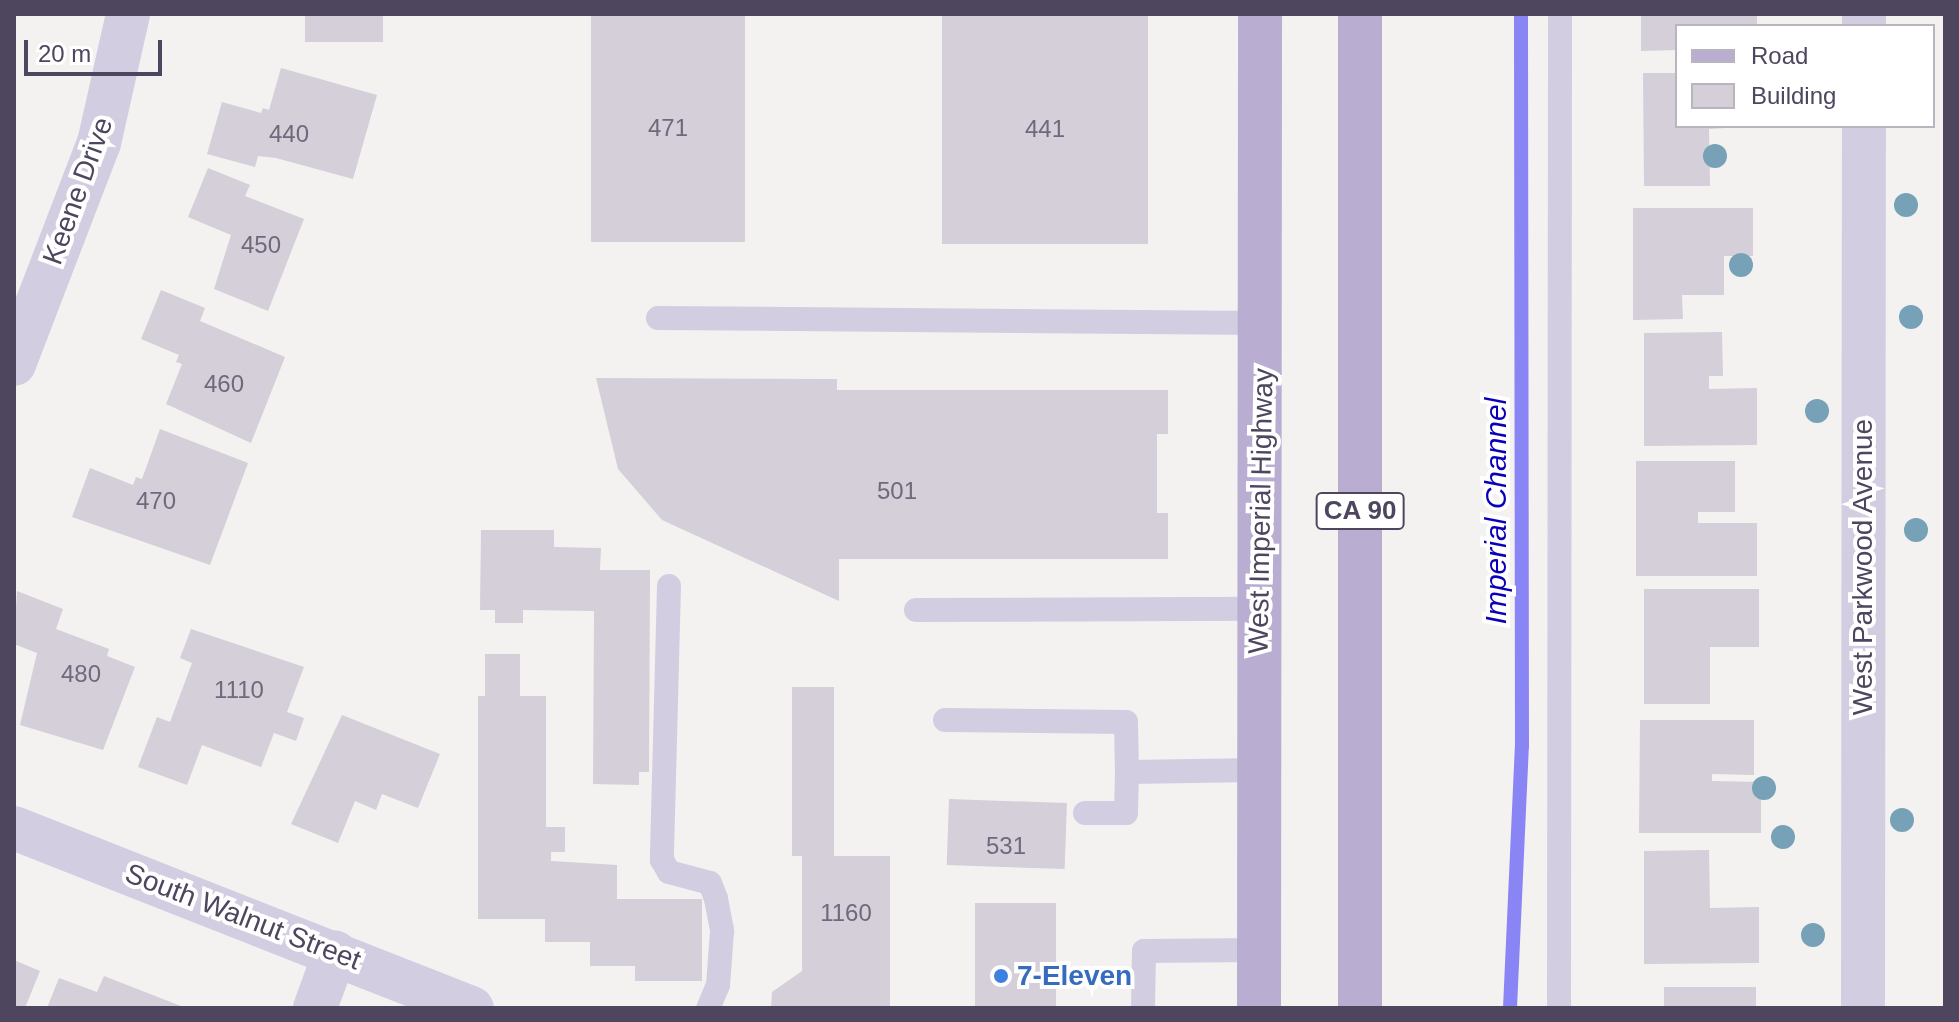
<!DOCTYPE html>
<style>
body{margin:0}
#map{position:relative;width:1959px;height:1022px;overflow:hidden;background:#f3f2f0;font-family:Arial,sans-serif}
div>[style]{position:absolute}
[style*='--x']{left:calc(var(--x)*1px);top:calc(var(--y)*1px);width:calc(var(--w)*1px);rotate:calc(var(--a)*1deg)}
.stream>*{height:14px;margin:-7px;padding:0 7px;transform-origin:7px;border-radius:7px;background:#8a85f4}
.building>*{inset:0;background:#d4cfd8;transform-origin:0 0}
.service>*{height:24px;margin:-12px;padding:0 12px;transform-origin:12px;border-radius:12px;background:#d3cde1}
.minor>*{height:44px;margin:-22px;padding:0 22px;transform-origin:22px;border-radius:22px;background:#d3cde1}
.tertiary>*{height:44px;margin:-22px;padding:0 22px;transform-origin:22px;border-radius:22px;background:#d3cde1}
.primary>*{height:44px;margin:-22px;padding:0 22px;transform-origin:22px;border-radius:22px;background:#b9add1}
.trees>*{width:24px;height:24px;margin:-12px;border-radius:50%;background:#76a1b7}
.dots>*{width:22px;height:22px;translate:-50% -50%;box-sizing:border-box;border:4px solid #fff;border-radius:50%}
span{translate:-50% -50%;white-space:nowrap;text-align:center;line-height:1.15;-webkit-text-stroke:8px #fff;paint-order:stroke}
.number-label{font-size:24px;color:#70687d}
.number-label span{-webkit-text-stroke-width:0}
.shield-label span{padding:2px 6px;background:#fff;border:2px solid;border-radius:6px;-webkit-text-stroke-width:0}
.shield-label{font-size:26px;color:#4e465f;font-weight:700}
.street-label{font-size:28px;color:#4e465f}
.shop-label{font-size:28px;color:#366cbe;font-weight:700}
.left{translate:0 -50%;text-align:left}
.water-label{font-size:30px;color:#0a00b8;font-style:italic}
.frame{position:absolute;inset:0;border:16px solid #4e465f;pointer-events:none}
.legend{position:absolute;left:1675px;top:24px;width:260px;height:104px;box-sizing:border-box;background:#fff;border:2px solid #b8b5bf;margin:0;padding:10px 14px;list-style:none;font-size:24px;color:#4e465f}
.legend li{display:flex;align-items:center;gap:16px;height:40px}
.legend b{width:40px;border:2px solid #b8b5bf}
.scale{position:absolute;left:24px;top:40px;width:138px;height:36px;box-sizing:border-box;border:4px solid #4e465f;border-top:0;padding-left:10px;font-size:24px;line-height:28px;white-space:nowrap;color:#4e465f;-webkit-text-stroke:6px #fff;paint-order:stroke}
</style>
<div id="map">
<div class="stream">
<div style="--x:1510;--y:1008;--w:262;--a:-87.4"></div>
<div style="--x:1522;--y:746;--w:732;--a:-90.08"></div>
</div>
<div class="building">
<div style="left:305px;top:14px;width:78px;height:28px"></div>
<div style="left:591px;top:14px;width:154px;height:228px"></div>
<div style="left:942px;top:14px;width:206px;height:230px"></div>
<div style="clip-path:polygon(1641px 14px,1757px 14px,1757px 26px,1677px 26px,1677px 50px,1641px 51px)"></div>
<div style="clip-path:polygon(281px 68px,377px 95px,353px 179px,276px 158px,258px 156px,255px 167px,207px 154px,222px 102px,261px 113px,263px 108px,269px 110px)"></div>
<div style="clip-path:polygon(1643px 73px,1677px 73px,1677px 126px,1759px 126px,1709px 129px,1710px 186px,1644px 186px)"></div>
<div style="clip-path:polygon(208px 168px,250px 185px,245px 196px,304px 219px,268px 311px,214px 289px,231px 235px,188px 217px)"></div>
<div style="clip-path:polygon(1633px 208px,1753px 208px,1753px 256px,1724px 256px,1724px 295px,1682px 295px,1683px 319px,1633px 320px)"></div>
<div style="clip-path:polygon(161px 290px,205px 308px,200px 321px,285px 357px,251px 443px,166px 404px,182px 364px,176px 362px,179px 355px,141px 339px)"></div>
<div style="clip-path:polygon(1722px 332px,1723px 376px,1709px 376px,1709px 389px,1757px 388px,1757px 445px,1644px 446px,1644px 333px)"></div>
<div style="clip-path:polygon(596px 378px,837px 379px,837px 390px,1168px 390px,1168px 434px,1157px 434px,1157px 513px,1168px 513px,1168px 559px,839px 559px,839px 601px,662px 520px,618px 469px)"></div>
<div style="clip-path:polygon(160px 429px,248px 463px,210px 565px,72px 517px,90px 468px,133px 485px,136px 477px,142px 479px)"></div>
<div style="clip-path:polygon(1636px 461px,1735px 461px,1735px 512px,1698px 512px,1698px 523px,1757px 523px,1757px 576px,1636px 576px)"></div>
<div style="clip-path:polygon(481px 530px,554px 530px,554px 547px,601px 548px,600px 570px,650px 570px,649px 772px,639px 772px,639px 785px,593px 784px,594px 611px,523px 610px,523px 623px,495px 623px,495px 610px,480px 610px)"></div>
<div style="clip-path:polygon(1644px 589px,1759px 589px,1759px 647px,1710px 647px,1710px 704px,1644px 704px)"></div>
<div style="clip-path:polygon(17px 591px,63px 609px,56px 629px,109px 649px,107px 656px,135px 667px,103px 750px,20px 725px,37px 653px,14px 644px)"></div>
<div style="clip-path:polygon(191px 629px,304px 667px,287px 712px,304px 718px,296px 741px,274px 733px,261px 767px,202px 745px,187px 785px,138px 767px,157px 717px,170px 722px,192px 663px,180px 658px)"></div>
<div style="clip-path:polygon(485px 654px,520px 654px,520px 696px,546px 696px,546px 827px,565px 827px,565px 852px,551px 852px,551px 861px,617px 865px,617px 899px,702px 899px,702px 981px,635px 981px,635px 966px,590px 966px,590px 942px,545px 942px,545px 919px,478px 919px,478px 696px,485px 696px)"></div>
<div style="clip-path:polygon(792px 687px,834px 687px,834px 856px,890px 856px,890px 1008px,771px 1008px,772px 992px,802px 971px,802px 856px,792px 856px)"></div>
<div style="clip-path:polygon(342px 715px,440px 754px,418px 808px,382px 794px,376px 810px,355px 801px,338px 843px,291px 824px)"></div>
<div style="clip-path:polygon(1640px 720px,1754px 720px,1754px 775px,1712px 774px,1712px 781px,1761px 782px,1761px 833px,1639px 833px)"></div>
<div style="left:949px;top:799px;width:118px;height:66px;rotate:2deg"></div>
<div style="clip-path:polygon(1709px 850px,1710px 908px,1759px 907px,1759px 963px,1644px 964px,1644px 851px)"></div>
<div style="left:975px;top:903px;width:81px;height:105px"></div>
<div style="clip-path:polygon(14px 960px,40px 971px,25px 1008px,14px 1008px)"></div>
<div style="clip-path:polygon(104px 976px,186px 1008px,47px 1008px,59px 978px,97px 992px)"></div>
<div style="left:1664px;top:987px;width:92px;height:21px"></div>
</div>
<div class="service">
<div style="--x:658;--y:318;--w:605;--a:0.47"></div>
<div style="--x:669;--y:586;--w:274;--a:91.5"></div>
<div style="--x:662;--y:860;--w:14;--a:60"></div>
<div style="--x:669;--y:872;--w:42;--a:15"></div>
<div style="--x:710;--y:883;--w:17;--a:69"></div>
<div style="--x:716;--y:899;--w:33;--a:79"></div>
<div style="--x:722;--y:931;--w:54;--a:94.2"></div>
<div style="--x:718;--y:985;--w:25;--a:113"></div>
<div style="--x:916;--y:610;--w:343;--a:-0.2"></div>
<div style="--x:945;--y:720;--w:181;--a:0.6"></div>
<div style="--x:1126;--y:722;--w:50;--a:88.9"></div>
<div style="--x:1127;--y:772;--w:132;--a:-0.9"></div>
<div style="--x:1085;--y:813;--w:41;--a:0"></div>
<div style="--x:1126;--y:813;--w:41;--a:-88.6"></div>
<div style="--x:1143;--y:1008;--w:57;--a:-89"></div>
<div style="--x:1144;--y:951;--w:115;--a:-0.5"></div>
<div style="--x:1559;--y:1008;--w:994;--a:-89.94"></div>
</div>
<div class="minor">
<div style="--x:1864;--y:26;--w:12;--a:-90"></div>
<div style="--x:14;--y:364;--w:237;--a:-69"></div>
<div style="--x:99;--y:143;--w:132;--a:-77.3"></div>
<div style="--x:315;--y:1008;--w:59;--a:-70"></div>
<div style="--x:1863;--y:1008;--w:882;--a:-89.94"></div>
</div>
<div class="tertiary">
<div style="--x:14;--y:828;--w:492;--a:21.5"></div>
</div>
<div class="primary">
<div style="--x:1360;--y:14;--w:994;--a:90"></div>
<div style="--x:1259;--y:1008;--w:994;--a:-89.94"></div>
</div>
<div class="trees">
<div style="left:1715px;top:156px"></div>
<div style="left:1906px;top:205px"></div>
<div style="left:1741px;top:265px"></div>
<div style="left:1911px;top:317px"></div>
<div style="left:1817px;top:411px"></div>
<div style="left:1916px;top:530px"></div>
<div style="left:1764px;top:788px"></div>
<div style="left:1902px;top:820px"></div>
<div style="left:1783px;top:837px"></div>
<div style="left:1813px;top:935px"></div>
</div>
<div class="dots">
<div style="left:1001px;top:976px;background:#3f7fe0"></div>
</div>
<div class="number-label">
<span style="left:668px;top:128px">471</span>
<span style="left:1045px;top:129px">441</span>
<span style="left:289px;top:134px">440</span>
<span style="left:261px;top:245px">450</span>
<span style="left:224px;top:384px">460</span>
<span style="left:897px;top:491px">501</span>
<span style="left:156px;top:501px">470</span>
<span style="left:81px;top:674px">480</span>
<span style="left:239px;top:690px">1110</span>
<span style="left:1006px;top:846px">531</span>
<span style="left:846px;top:913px">1160</span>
</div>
<div class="shield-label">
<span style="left:1360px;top:511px">CA 90</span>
</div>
<div class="street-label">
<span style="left:78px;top:191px;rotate:-70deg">Keene Drive</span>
<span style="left:1261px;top:511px;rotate:-89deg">West Imperial Highway</span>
<span style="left:1863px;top:567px;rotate:-90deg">West Parkwood Avenue</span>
<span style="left:243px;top:917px;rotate:21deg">South Walnut Street</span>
</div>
<div class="shop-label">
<span class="left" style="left:1017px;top:976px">7-Eleven</span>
</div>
<div class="water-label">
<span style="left:1496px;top:511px;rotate:-90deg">Imperial Channel</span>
</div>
<div class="frame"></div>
<ul class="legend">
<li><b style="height:10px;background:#b9add1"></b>Road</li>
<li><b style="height:22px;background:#d4cfd8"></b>Building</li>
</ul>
<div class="scale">20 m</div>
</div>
